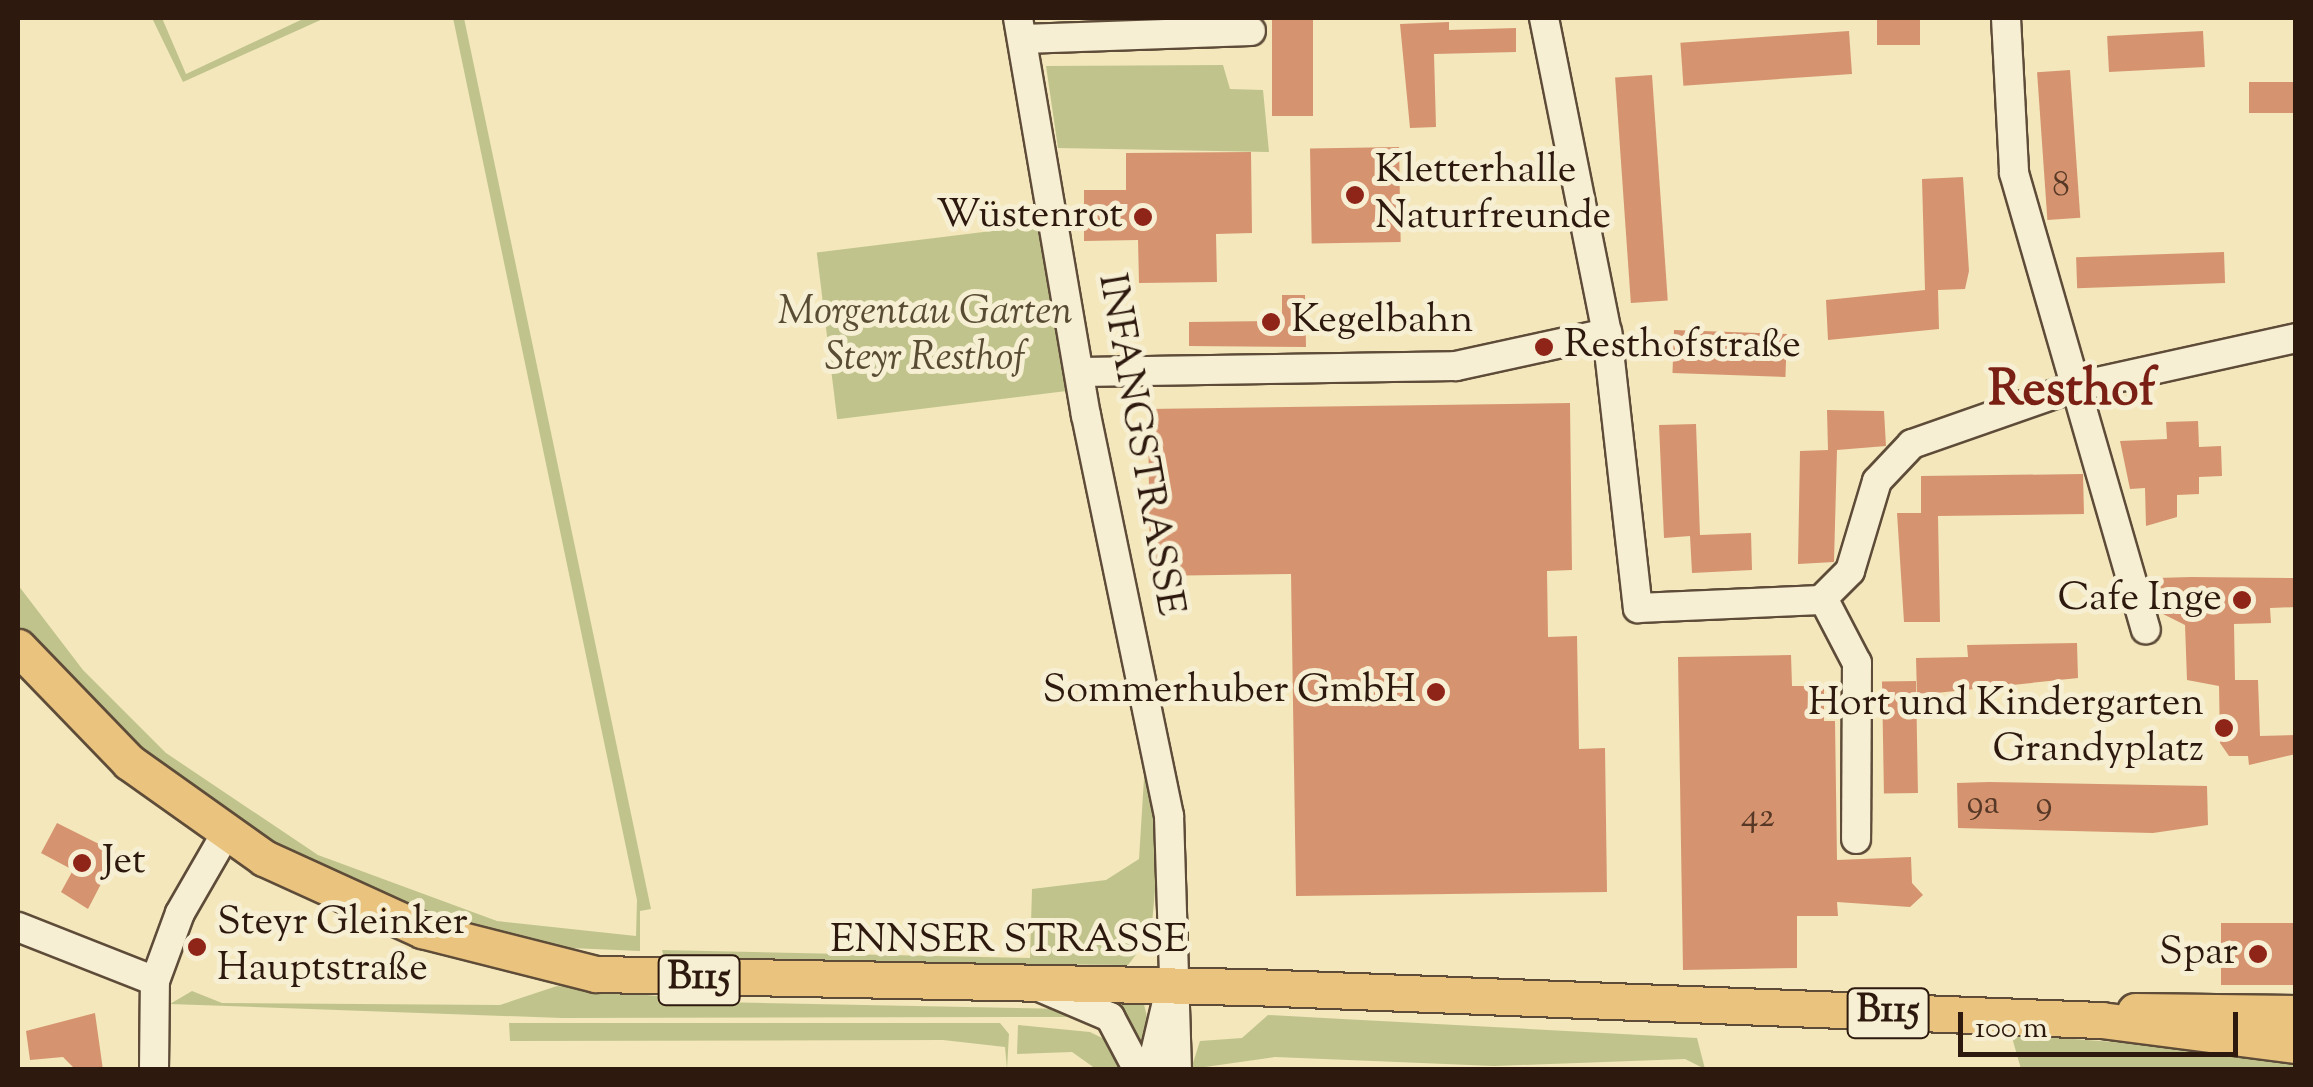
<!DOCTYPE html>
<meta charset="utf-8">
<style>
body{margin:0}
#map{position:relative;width:2313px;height:1087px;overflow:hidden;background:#f3e7bb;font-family:"Sorts Mill Goudy",serif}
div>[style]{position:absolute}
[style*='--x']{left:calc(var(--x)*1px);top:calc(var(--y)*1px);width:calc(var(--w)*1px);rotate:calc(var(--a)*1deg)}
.green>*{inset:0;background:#c0c48c;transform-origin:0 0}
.building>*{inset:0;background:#d5946f;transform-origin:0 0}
.roads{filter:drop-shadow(2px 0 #5e4c39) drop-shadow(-2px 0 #5e4c39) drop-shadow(0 2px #5e4c39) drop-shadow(0 -2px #5e4c39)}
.minor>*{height:28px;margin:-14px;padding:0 14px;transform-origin:14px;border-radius:14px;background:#f7efd3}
.major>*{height:35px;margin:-17.5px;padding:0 17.5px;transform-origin:17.5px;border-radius:17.5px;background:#eac47e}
.dots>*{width:28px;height:28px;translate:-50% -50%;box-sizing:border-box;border:5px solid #f7efd3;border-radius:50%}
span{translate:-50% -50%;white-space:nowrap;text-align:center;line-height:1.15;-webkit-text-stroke:10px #f7efd3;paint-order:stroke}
.number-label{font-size:35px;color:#573826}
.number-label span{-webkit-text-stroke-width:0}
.shield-label span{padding:2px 8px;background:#f7efd3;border:2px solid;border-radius:8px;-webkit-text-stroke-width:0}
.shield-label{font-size:38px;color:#2d190e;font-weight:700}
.poi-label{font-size:40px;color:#2d190e}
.left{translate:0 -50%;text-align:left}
.right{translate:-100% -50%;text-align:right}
.park-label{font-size:40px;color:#594c34;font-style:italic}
.street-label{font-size:40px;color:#2d190e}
.district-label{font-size:50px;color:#7a1f14;font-weight:700}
.frame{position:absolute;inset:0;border:20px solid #2d190e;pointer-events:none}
.scale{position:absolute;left:1958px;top:1012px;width:280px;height:45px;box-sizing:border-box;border:5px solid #2d190e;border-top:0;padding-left:12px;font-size:30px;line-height:35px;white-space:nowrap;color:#2d190e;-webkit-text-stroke:8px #f7efd3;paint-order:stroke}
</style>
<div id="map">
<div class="green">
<div style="clip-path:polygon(152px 18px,162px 18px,186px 74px,305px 18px,325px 18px,183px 82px)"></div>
<div style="clip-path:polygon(453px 18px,464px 18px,651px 909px,640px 911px,640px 951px,547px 947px,417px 911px,257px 835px,151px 761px,18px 628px,18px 585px,83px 670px,166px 753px,318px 855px,497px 921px,636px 936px,637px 900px)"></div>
<div style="clip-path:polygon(1223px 65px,1230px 89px,1263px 90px,1269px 152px,1058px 148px,1046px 66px)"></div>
<div style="left:1048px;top:224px;width:168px;height:233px;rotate:83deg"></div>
<div style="clip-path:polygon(1145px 762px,1159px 845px,1151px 935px,1128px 965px,665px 961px,662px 950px,1030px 958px,1032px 889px,1106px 880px,1139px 859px)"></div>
<div style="clip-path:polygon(557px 986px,717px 1002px,1067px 1009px,1076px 1017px,562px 1018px,170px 1004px,192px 991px,222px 1003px,500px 1005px)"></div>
<div style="clip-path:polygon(1143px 1000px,1147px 1017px,1141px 1046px,1108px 1002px)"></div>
<div style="clip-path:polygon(1268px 1015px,1697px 1038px,1705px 1069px,1685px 1059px,1494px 1066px,1275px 1057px,1191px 1069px,1200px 1041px,1242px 1038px)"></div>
<div style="clip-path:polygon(509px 1023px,1000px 1023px,1009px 1034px,1007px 1069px,1005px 1047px,943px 1040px,510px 1041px)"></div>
<div style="clip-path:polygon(1018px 1025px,1090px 1032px,1122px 1048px,1127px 1069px,1096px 1069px,1072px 1052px,1017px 1054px)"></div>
<div style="clip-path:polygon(2011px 1034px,2295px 1056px,2295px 1069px,2021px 1069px)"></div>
</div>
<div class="building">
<div style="left:1272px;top:18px;width:41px;height:98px"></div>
<div style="left:1877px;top:18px;width:43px;height:27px"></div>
<div style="clip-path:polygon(1449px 22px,1449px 30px,1516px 28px,1516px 52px,1434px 54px,1436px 127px,1410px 128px,1400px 24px)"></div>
<div style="left:1849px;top:31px;width:43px;height:169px;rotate:86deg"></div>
<div style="left:2203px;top:31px;width:36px;height:96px;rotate:87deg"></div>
<div style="left:2070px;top:70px;width:148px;height:33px;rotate:86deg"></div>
<div style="left:1652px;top:75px;width:226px;height:37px;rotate:86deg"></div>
<div style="left:2296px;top:82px;width:31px;height:47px;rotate:90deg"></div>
<div style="left:1399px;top:147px;width:95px;height:89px;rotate:89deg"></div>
<div style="clip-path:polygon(1251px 152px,1252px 233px,1216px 234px,1217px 282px,1139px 283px,1138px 240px,1084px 241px,1084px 190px,1126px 190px,1126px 153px)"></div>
<div style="clip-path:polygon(1963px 177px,1969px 271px,1965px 289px,1938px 290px,1939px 329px,1828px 340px,1826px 300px,1925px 290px,1922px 179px)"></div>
<div style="left:2224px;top:252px;width:31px;height:148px;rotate:88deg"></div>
<div style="clip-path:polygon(1282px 295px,1305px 295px,1306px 347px,1189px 346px,1189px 322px,1282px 321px)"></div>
<div style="left:1674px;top:330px;width:113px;height:43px;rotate:2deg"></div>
<div style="clip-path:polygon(1570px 403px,1572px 570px,1547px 571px,1548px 637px,1577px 636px,1579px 749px,1605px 748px,1607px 892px,1296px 896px,1291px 574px,1150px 576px,1148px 409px)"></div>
<div style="clip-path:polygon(1827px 410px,1884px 411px,1886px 446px,1837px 450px,1834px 562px,1798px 564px,1800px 451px,1828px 450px)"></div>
<div style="clip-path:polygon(2198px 421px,2199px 447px,2221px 446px,2222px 476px,2199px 477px,2199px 494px,2177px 495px,2177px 517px,2146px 526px,2145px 488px,2130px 489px,2120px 441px,2167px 439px,2166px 422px)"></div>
<div style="clip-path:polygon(1696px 424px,1700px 535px,1751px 533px,1752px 570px,1692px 573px,1690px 536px,1664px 538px,1659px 425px)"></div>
<div style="clip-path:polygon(2083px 474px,2084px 514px,1938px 516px,1940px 622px,1904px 622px,1897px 513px,1921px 513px,1921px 476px)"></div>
<div style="clip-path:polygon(2191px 577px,2296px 578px,2296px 607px,2270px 608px,2271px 623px,2234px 624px,2235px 680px,2258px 680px,2260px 736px,2296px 735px,2296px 754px,2249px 765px,2248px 756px,2229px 756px,2220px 743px,2219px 686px,2187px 680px,2185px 625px,2159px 612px,2158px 578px)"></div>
<div style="clip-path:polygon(2077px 643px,2078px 678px,1917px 695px,1916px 658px,1968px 657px,1967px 645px)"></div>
<div style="clip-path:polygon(1791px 655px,1792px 686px,1824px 686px,1824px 721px,1835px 721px,1837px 860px,1911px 857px,1912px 883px,1923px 895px,1910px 907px,1837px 902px,1838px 916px,1797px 916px,1797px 968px,1683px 970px,1678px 657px)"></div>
<div style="left:1916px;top:681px;width:112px;height:34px;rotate:89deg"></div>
<div style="clip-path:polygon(1989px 782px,2207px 786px,2208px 825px,2153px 833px,1958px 828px,1957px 783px)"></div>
<div style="clip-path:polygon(57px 823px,117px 853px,88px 909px,61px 892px,73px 870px,41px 853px)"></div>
<div style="left:2221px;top:923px;width:75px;height:62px"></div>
<div style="clip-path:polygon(95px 1013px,103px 1070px,76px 1070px,63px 1057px,30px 1060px,26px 1031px)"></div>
</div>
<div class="roads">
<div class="minor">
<div style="--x:1018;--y:18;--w:403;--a:80.3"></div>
<div style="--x:1086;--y:415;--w:409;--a:78.3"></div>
<div style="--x:1169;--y:816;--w:254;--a:88.2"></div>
<div style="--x:1544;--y:18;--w:321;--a:78.7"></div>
<div style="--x:1607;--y:333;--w:277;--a:83.6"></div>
<div style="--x:1638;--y:608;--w:183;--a:-2.5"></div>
<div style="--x:1821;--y:600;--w:41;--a:-45"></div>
<div style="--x:1850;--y:571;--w:94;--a:-73.3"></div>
<div style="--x:1877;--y:481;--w:51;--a:-46.6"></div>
<div style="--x:1912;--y:444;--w:173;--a:-19.3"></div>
<div style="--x:2075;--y:387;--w:226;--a:-12.5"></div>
<div style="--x:2006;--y:18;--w:155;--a:87"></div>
<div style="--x:2014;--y:173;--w:475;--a:73.9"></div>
<div style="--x:1023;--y:39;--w:228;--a:-2"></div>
<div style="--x:1080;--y:372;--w:376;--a:-0.9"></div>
<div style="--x:1456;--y:366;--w:155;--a:-12.3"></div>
<div style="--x:1823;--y:598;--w:73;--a:62.4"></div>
<div style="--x:1857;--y:663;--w:176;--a:90.3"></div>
<div style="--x:18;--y:927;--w:147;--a:21.5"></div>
<div style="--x:1042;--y:988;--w:74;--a:23.1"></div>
<div style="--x:1110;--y:1017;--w:60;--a:62.2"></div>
<div style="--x:154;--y:1070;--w:89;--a:-89.4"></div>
<div style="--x:155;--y:981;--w:72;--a:-69.8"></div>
<div style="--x:180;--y:913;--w:90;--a:-60"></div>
<div style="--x:1151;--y:1070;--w:87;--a:-76.8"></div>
</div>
<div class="major">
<div style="--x:18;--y:647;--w:160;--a:46"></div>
<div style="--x:129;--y:762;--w:166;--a:35.4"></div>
<div style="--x:264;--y:858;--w:174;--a:24.5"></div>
<div style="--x:422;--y:930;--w:179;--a:14.2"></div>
<div style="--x:596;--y:974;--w:656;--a:1.14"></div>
<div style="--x:1252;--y:987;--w:850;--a:2.23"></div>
<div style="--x:2101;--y:1020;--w:197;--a:7.3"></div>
<div style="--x:2135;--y:1011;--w:161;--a:0.7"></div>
</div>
</div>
<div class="dots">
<div style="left:1355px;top:195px;background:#8f2418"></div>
<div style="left:1143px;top:217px;background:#8f2418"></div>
<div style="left:1271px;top:322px;background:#8f2418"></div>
<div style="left:1544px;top:347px;background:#8f2418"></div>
<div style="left:2242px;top:600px;background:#8f2418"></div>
<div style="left:1436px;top:692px;background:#8f2418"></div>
<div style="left:2224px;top:728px;background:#8f2418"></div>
<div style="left:82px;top:863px;background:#8f2418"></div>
<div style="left:197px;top:947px;background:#8f2418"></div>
<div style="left:2258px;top:954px;background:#8f2418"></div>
</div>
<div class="number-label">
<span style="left:2061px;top:187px">8</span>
<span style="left:1983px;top:805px">9a</span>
<span style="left:2044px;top:806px">9</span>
<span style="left:1758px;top:818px">42</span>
</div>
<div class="shield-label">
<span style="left:699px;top:980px">B115</span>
<span style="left:1888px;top:1013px">B115</span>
</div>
<div class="poi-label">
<span class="left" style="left:1375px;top:195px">Kletterhalle<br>Naturfreunde</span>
<span class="right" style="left:1123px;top:217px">Wüstenrot</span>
<span class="left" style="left:1291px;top:322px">Kegelbahn</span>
<span class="left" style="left:1564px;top:347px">Resthofstraße</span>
<span class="right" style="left:2222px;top:600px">Cafe Inge</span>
<span class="right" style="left:1416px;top:692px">Sommerhuber GmbH</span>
<span class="right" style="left:2204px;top:728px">Hort und Kindergarten<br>Grandyplatz</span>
<span class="left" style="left:102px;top:863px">Jet</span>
<span class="left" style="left:217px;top:947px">Steyr Gleinker<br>Hauptstraße</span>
<span class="right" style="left:2238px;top:954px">Spar</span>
</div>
<div class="park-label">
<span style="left:925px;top:337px">Morgentau Garten<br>Steyr Resthof</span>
</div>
<div class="street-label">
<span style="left:1139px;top:445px;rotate:80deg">INFANGSTRASSE</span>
<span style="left:1009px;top:942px">ENNSER STRASSE</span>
</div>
<div class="district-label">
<span style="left:2072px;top:393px">Resthof</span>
</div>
<div class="frame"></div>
<div class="scale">100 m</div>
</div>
